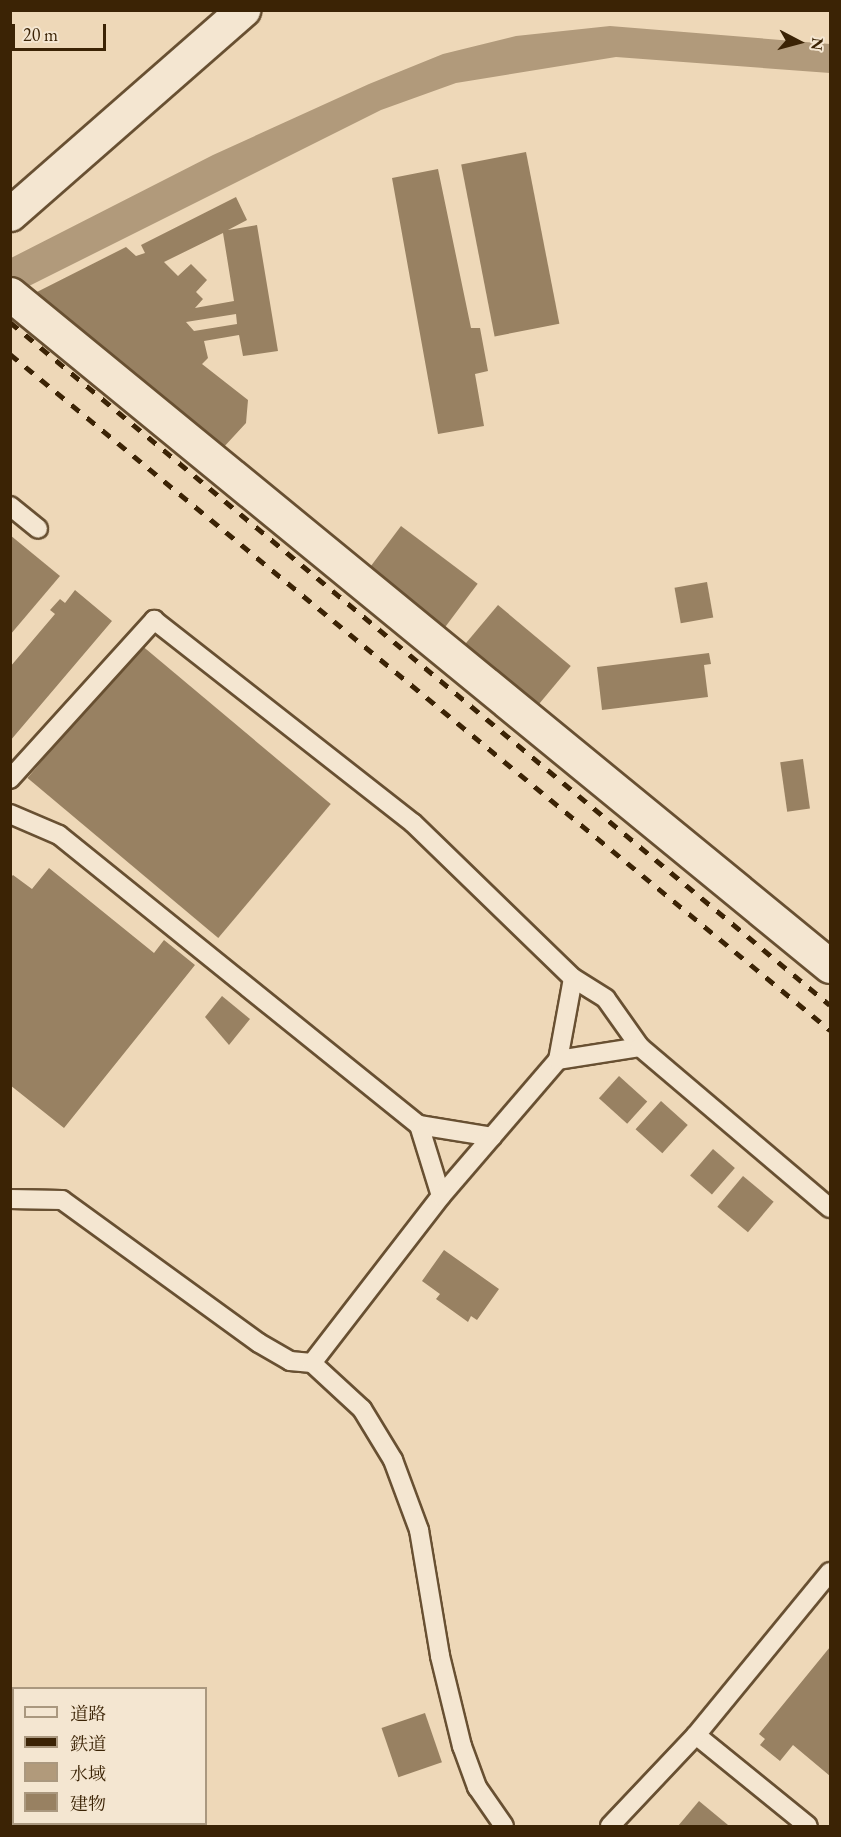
<!DOCTYPE html>
<meta charset="utf-8">
<style>
body{margin:0}
#map{position:relative;width:841px;height:1837px;overflow:hidden;background:#eed8b8;font-family:"EB Garamond","Noto Serif JP",serif}
div>[style]{position:absolute}
[style*='--x']{left:calc(var(--x)*1px);top:calc(var(--y)*1px);width:calc(var(--w)*1px);rotate:calc(var(--a)*1deg)}
.water>*{inset:0;background:#b19a7b}
.building>*{inset:0;background:#988162;transform-origin:0 0}
.roads{filter:drop-shadow(2px 0 #685032) drop-shadow(-2px 0 #685032) drop-shadow(0 2px #685032) drop-shadow(0 -2px #685032)}
.lane>*{height:18px;margin:-9px;padding:0 9px;transform-origin:9px;border-radius:9px;background:#f4e6d1}
.street>*{height:33px;margin:-16.5px;padding:0 16.5px;transform-origin:16.5px;border-radius:16.5px;background:#f4e6d1}
.rail>*{height:4.5px;margin-top:-2.25px;transform-origin:0;background:repeating-linear-gradient(90deg,#3b2305 0 10px,transparent 0 20px)}
span{translate:-50% -50%;white-space:nowrap;text-align:center;line-height:1.15;-webkit-text-stroke:4.5px #f4e6d1;paint-order:stroke}
.frame{position:absolute;inset:0;border:12px solid #3b2305;pointer-events:none}
.legend{position:absolute;left:12px;top:1687px;width:195px;height:138px;box-sizing:border-box;background:#f4e6d1;border:2px solid #aa987f;margin:0;padding:8px 10px;list-style:none;font-size:18px;color:#3b2305}
.legend li{display:flex;align-items:center;gap:12px;height:30px}
.legend b{width:30px;border:2px solid #aa987f}
.north{position:absolute;left:769px;top:12px;width:60px;height:60px;-webkit-text-stroke:4px #f4e6d1;paint-order:stroke;rotate:96deg;font-size:16px;font-weight:700;line-height:24px;text-align:center;color:#3b2305}
.north::after{content:'';display:block;margin:auto;width:21px;height:27px;background:#3b2305;clip-path:polygon(50% 0,100% 100%,50% 72%,0 100%)}
.scale{position:absolute;left:12px;top:24px;width:94px;height:27px;box-sizing:border-box;border:3px solid #3b2305;border-top:0;padding-left:8px;font-size:18px;line-height:21px;white-space:nowrap;color:#3b2305;-webkit-text-stroke:4px #f4e6d1;paint-order:stroke}
</style>
<div id="map">
<div class="water">
<div style="clip-path:polygon(610px 26px,830px 44px,830px 73px,616px 57px,456px 83px,381px 110px,11px 295px,11px 258px,213px 155px,369px 84px,443px 54px,516px 36px)"></div>
</div>
<div class="building">
<div style="left:526px;top:152px;width:175px;height:66px;rotate:79deg"></div>
<div style="clip-path:polygon(438px 169px,471px 328px,480px 328px,488px 371px,475px 374px,484px 426px,438px 434px,392px 178px)"></div>
<div style="clip-path:polygon(evenodd,236px 197px,247px 220px,228px 230px,257px 225px,278px 351px,243px 356px,239px 335px,204px 341px,208px 358px,202px 364px,248px 400px,246px 423px,222px 449px,31px 295px,126px 247px,136px 256px,145px 253px,141px 245px,236px 197px,223px 233px,234px 301px,195px 308px,203px 299px,196px 292px,207px 280px,191px 264px,178px 276px,164px 262px,223px 233px,236px 197px,236px 314px,237px 324px,194px 331px,186px 322px,236px 314px)"></div>
<div style="left:401px;top:526px;width:96px;height:54px;rotate:37deg"></div>
<div style="clip-path:polygon(10px 535px,60px 576px,10px 635px)"></div>
<div style="left:707px;top:582px;width:36px;height:33px;rotate:80deg"></div>
<div style="clip-path:polygon(75px 590px,112px 621px,10px 741px,10px 667px,55px 614px,50px 610px,60px 599px,65px 603px)"></div>
<div style="left:498px;top:605px;width:95px;height:52px;rotate:40deg"></div>
<div style="left:140px;top:644px;width:249px;height:175px;rotate:40deg"></div>
<div style="clip-path:polygon(709px 653px,711px 664px,704px 665px,708px 697px,602px 710px,597px 667px)"></div>
<div style="left:803px;top:759px;width:50px;height:23px;rotate:82deg"></div>
<div style="clip-path:polygon(49px 868px,154px 953px,164px 940px,195px 965px,64px 1128px,10px 1085px,10px 878px,13px 875px,32px 889px)"></div>
<div style="clip-path:polygon(222px 996px,250px 1019px,229px 1045px,205px 1017px)"></div>
<div style="left:619px;top:1076px;width:38px;height:30px;rotate:42deg"></div>
<div style="left:661px;top:1101px;width:36px;height:38px;rotate:42deg"></div>
<div style="left:713px;top:1149px;width:29px;height:35px;rotate:41deg"></div>
<div style="left:743px;top:1176px;width:40px;height:40px;rotate:40deg"></div>
<div style="clip-path:polygon(444px 1250px,499px 1289px,477px 1320px,471px 1316px,468px 1322px,436px 1299px,440px 1294px,422px 1281px)"></div>
<div style="clip-path:polygon(830px 1647px,830px 1776px,793px 1745px,780px 1761px,760px 1745px,765px 1739px,759px 1734px)"></div>
<div style="left:425px;top:1713px;width:52px;height:46px;rotate:71deg"></div>
<div style="clip-path:polygon(10px 1747px,14px 1824px,41px 1826px,10px 1826px)"></div>
<div style="clip-path:polygon(699px 1801px,728px 1825px,726px 1826px,678px 1826px)"></div>
</div>
<div class="roads">
<div class="lane">
<div style="--x:10;--y:506;--w:36;--a:39"></div>
<div style="--x:10;--y:779;--w:215;--a:-47.8"></div>
<div style="--x:154;--y:620;--w:329;--a:38.1"></div>
<div style="--x:413;--y:823;--w:223;--a:44.1"></div>
<div style="--x:573;--y:978;--w:39;--a:32"></div>
<div style="--x:606;--y:999;--w:59;--a:54.7"></div>
<div style="--x:10;--y:814;--w:53;--a:23.2"></div>
<div style="--x:59;--y:835;--w:462;--a:38.9"></div>
<div style="--x:419;--y:1125;--w:74;--a:72.8"></div>
<div style="--x:558;--y:1060;--w:83;--a:-79.6"></div>
<div style="--x:419;--y:1125;--w:74;--a:9.3"></div>
<div style="--x:10;--y:1199;--w:52;--a:1.1"></div>
<div style="--x:62;--y:1200;--w:243;--a:36"></div>
<div style="--x:259;--y:1343;--w:36;--a:30"></div>
<div style="--x:290;--y:1361;--w:22;--a:5"></div>
<div style="--x:312;--y:1363;--w:68;--a:42.6"></div>
<div style="--x:362;--y:1409;--w:60;--a:58.7"></div>
<div style="--x:393;--y:1460;--w:75;--a:69.6"></div>
<div style="--x:419;--y:1530;--w:128;--a:80.5"></div>
<div style="--x:440;--y:1656;--w:93;--a:76.3"></div>
<div style="--x:462;--y:1746;--w:44;--a:69.9"></div>
<div style="--x:477;--y:1787;--w:47;--a:55.3"></div>
<div style="--x:312;--y:1363;--w:211;--a:-52.3"></div>
<div style="--x:441;--y:1196;--w:179;--a:-49.3"></div>
<div style="--x:558;--y:1060;--w:83;--a:-9"></div>
<div style="--x:640;--y:1047;--w:249;--a:40.3"></div>
<div style="--x:696;--y:1735;--w:144;--a:39.1"></div>
<div style="--x:610;--y:1826;--w:125;--a:-46.6"></div>
<div style="--x:696;--y:1735;--w:211;--a:-50.6"></div>
</div>
<div class="street">
<div style="--x:10;--y:214;--w:310;--a:-41.2"></div>
<div style="--x:10;--y:294;--w:1060;--a:39.34"></div>
</div>
</div>
<div class="rail">
<div style="--x:10;--y:322;--w:1067;--a:39.79"></div>
<div style="--x:10;--y:354;--w:1063;--a:39.5"></div>
</div>
<div class="frame"></div>
<ul class="legend">
<li><b style="height:8px;background:#f4e6d1"></b>道路</li>
<li><b style="height:8px;background:#3b2305"></b>鉄道</li>
<li><b style="height:16px;background:#b19a7b"></b>水域</li>
<li><b style="height:16px;background:#988162"></b>建物</li>
</ul>
<div class="north">N</div>
<div class="scale">20 m</div>
</div>
